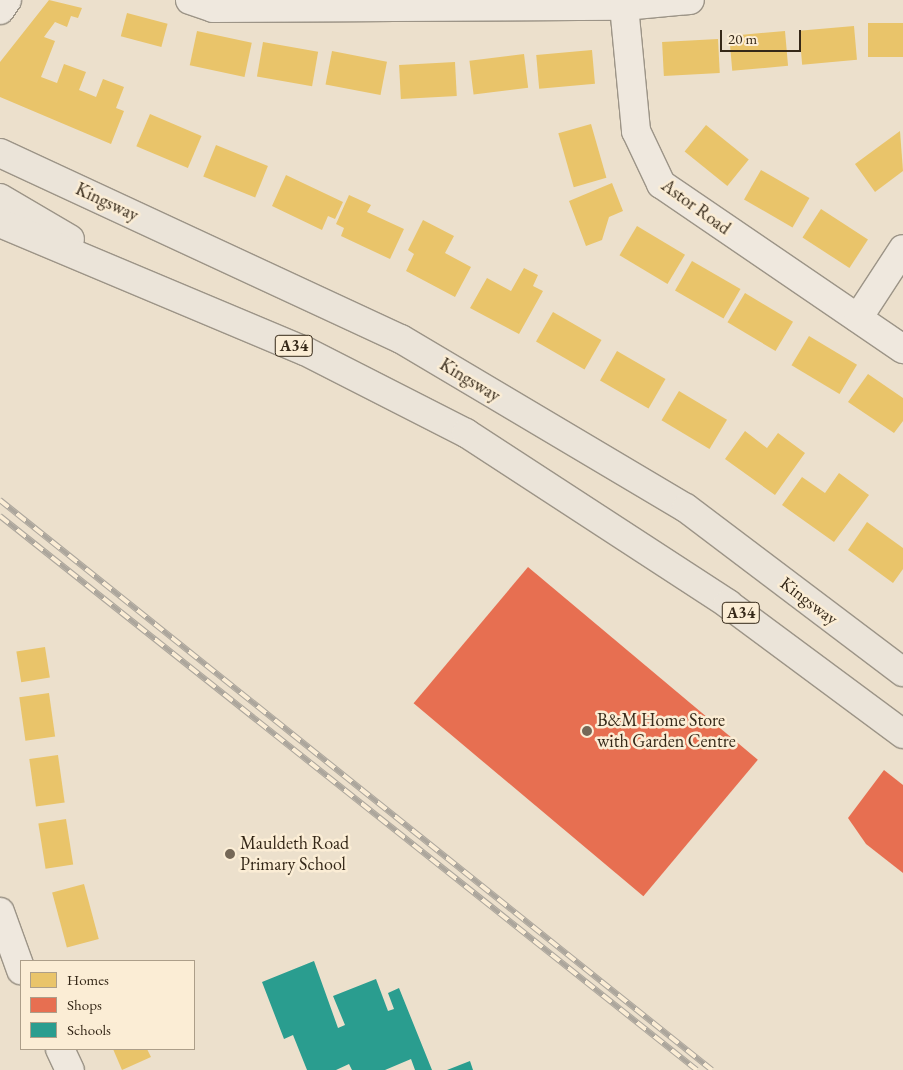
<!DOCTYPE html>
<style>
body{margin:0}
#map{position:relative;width:903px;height:1070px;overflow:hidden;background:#ece0cc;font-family:"EB Garamond",serif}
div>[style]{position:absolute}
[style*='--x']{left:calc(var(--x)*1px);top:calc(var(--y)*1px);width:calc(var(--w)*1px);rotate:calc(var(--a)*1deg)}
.homes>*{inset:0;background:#e9c46a;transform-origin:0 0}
.shops>*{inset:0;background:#e76f51;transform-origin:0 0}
.schools>*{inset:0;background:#2a9d8f}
.roads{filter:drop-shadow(1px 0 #9c9487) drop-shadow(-1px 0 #9c9487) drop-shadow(0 1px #9c9487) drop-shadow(0 -1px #9c9487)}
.minor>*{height:28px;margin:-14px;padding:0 14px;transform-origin:14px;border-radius:14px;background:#efe8de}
.highway>*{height:28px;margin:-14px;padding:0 14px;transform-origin:14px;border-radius:14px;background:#ebe4d9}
.rail>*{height:5.5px;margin-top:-2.75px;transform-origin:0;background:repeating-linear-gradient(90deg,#fbedd5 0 11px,#aca69c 0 22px);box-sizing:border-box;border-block:1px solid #aca69c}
.dots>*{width:14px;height:14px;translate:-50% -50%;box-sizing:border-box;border:2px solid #fbedd5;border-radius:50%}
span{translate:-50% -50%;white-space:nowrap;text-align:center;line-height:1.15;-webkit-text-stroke:5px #fbedd5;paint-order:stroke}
.shield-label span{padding:1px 4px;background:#fbedd5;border:1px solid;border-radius:4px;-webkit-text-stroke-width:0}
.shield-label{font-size:16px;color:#352818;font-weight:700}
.street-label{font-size:18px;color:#352818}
.poi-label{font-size:18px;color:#352818}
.left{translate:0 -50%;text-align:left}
.legend{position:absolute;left:20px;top:960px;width:175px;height:90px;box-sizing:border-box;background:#fbedd5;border:1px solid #ac9e89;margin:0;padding:6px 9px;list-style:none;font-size:15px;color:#352818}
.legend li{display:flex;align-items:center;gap:10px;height:25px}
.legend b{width:25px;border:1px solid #ac9e89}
.scale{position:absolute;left:720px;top:30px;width:81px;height:22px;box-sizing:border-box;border:2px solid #352818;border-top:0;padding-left:6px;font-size:15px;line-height:18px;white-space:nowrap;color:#352818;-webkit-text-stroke:4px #fbedd5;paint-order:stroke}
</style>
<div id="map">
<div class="homes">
<div style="clip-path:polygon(49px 0,82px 8px,78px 18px,71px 16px,67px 27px,55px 22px,44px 37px,55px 41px,41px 77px,57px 83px,64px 64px,86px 72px,79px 90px,96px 97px,103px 79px,124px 87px,116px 108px,124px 111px,111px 144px,0 97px,0 62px)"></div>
<div style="left:127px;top:13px;width:42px;height:24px;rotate:15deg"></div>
<div style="left:903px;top:23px;width:34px;height:35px;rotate:90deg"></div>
<div style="left:854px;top:26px;width:34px;height:55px;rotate:85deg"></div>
<div style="left:197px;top:31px;width:56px;height:35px;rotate:12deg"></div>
<div style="left:785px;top:31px;width:35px;height:56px;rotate:85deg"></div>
<div style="left:718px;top:39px;width:34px;height:56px;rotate:87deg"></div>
<div style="left:263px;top:42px;width:56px;height:35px;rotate:10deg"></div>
<div style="left:592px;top:50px;width:34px;height:56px;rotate:85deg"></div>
<div style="left:332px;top:51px;width:56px;height:34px;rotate:11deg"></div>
<div style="left:524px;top:54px;width:34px;height:55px;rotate:83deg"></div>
<div style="left:455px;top:62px;width:34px;height:56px;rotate:87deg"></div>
<div style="left:150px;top:114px;width:56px;height:35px;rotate:23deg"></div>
<div style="left:591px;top:124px;width:56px;height:34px;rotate:74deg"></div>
<div style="left:706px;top:125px;width:55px;height:34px;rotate:39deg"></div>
<div style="clip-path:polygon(900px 131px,903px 171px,875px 192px,855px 164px)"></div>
<div style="left:216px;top:145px;width:56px;height:34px;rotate:22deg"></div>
<div style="left:761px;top:170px;width:56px;height:34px;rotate:30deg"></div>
<div style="clip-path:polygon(286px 175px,343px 202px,335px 219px,328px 216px,322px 230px,272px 206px)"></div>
<div style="clip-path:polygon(612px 183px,623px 211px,609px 217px,602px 240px,586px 246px,569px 201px)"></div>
<div style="clip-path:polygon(349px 195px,371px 205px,367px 212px,404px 229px,390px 259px,341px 236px,344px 228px,336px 224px)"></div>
<div style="left:821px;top:209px;width:56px;height:34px;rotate:33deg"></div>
<div style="clip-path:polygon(423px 220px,454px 236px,445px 253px,471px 267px,455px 297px,406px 271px,414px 254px,408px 250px)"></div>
<div style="left:637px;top:226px;width:56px;height:34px;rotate:31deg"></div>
<div style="left:692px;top:261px;width:56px;height:34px;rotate:30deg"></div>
<div style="clip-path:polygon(524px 268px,538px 275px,533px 286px,543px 291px,519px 334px,470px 308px,487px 278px,511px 291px)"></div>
<div style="left:745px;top:293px;width:56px;height:34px;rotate:31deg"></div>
<div style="left:553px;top:312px;width:56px;height:34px;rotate:30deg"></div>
<div style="left:809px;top:336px;width:56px;height:34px;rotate:31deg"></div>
<div style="left:617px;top:351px;width:56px;height:34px;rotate:30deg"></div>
<div style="clip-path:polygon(868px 374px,903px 398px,903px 421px,894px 433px,848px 402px)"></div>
<div style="left:679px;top:391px;width:56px;height:34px;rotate:31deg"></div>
<div style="clip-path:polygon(745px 431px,767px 448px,778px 433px,805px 453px,775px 495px,725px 459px)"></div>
<div style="clip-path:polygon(839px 473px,869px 495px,834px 542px,782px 505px,802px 477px,825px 493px)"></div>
<div style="clip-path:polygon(867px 522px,903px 548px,903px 569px,893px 583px,848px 550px)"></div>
<div style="left:45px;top:647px;width:31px;height:29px;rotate:81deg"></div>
<div style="left:49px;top:693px;width:44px;height:30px;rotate:82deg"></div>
<div style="left:58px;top:755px;width:48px;height:29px;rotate:82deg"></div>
<div style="left:66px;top:819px;width:46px;height:28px;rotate:81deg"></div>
<div style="left:84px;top:884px;width:57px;height:33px;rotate:75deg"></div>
<div style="clip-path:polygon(113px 1049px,147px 1049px,151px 1057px,122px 1070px)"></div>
</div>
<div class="shops">
<div style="left:528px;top:567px;width:300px;height:178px;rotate:40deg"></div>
<div style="clip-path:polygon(884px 770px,903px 785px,903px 873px,866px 844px,848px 818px)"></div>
</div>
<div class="schools">
<div style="clip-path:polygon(314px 961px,338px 1028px,345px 1025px,333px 996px,376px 979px,388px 1011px,394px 1009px,388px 993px,399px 988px,432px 1070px,415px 1070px,411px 1059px,385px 1070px,352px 1070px,349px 1064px,336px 1070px,307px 1070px,293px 1035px,284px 1039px,262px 982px)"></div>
<div style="clip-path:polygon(470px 1061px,473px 1070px,447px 1070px)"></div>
</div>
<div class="roads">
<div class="minor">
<div style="--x:190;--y:0;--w:24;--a:19"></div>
<div style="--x:213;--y:8;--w:411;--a:-0.3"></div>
<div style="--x:624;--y:6;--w:66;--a:-5.2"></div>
<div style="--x:624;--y:6;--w:126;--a:84.5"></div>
<div style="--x:636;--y:131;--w:59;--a:64.7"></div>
<div style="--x:661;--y:184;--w:293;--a:34.3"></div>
<div style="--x:0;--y:10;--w:12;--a:-55"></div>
<div style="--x:858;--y:318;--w:82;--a:-56.9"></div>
<div style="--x:0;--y:912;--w:62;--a:70.1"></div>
<div style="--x:60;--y:1049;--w:23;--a:65"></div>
</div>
<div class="highway">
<div style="--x:0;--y:153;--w:442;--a:24.9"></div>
<div style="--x:401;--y:339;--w:331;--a:30.7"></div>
<div style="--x:686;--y:508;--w:272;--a:37.1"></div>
<div style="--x:0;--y:198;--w:81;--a:30.4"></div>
<div style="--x:0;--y:223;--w:331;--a:22.8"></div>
<div style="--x:305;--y:351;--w:181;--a:27"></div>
<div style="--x:466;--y:433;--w:313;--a:33.1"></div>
<div style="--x:728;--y:604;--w:218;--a:36.6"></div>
</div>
</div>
<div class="rail">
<div style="--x:0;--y:500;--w:912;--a:38.68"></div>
<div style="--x:0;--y:516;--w:890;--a:38.48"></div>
</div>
<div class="dots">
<div style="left:587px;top:731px;background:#756857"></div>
<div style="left:230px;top:854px;background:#756857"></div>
</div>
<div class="shield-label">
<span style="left:294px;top:346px">A34</span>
<span style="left:741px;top:613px">A34</span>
</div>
<div class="street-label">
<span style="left:107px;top:202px;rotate:25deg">Kingsway</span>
<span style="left:696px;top:207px;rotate:36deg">Astor Road</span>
<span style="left:470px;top:380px;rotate:31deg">Kingsway</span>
<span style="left:809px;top:601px;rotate:37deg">Kingsway</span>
</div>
<div class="poi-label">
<span class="left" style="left:597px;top:731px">B&amp;M Home Store<br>with Garden Centre</span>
<span class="left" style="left:240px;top:854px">Mauldeth Road<br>Primary School</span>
</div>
<ul class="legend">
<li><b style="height:14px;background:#e9c46a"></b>Homes</li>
<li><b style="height:14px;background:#e76f51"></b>Shops</li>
<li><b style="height:14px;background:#2a9d8f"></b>Schools</li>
</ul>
<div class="scale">20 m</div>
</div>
